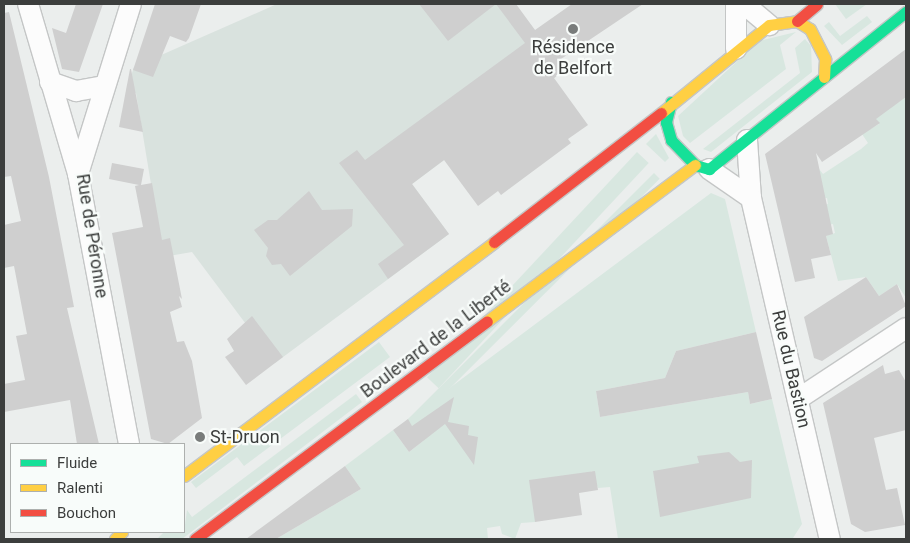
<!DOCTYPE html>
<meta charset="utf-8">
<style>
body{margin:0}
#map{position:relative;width:910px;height:543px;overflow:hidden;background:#ebeeed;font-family:Roboto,sans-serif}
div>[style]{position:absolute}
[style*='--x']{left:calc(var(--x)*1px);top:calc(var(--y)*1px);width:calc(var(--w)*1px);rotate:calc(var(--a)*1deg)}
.built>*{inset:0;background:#d9e2de}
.green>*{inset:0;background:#d8e7e0;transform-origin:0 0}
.building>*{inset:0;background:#cfcfcf}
.roads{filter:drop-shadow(1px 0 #c4c6c6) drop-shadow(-1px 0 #c4c6c6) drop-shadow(0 1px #c4c6c6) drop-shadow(0 -1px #c4c6c6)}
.street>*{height:20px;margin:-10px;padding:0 10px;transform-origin:10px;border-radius:10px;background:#fcfcfc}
.fast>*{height:11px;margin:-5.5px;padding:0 5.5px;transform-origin:5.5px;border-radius:5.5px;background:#16e098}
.slow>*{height:11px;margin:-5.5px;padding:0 5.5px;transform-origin:5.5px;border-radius:5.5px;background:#ffcf43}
.jam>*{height:11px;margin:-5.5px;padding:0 5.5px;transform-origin:5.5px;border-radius:5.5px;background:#f24e42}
.dots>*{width:14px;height:14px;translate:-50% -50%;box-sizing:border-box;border:2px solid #f8fcfa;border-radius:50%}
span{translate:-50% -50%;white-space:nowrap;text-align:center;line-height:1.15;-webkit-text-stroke:4.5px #f8fcfa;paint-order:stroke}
.poi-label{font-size:18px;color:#3c3e3d}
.left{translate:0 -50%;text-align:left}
.street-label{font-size:18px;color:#3c3e3d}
.frame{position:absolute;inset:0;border:5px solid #3c3e3d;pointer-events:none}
.legend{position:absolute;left:10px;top:443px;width:175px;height:90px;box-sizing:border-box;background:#f8fcfa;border:1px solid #adb0ae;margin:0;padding:6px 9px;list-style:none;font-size:15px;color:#3c3e3d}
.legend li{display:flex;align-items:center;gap:10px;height:25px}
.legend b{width:25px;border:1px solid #adb0ae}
</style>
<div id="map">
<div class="built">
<div style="clip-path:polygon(277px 4px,515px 4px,565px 70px,412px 184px,449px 234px,275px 363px,192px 252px,163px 257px,136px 93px,126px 91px,134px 67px)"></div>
</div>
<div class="green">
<div style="clip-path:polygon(835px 4px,867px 4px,846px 19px)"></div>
<div style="clip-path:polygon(867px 16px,872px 22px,842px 45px,824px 26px,829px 22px,840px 36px)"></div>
<div style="clip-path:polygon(796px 32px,780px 45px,786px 69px,690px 143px,683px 136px,678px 116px,759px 41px)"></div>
<div style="clip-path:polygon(805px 39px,811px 46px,812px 72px,711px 152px,703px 149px,800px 73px,795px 48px)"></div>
<div style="clip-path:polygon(906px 97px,906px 298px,897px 284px,879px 296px,866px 277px,838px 281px,826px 236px,835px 233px,833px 224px,812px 229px,818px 206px,828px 204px,827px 198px,821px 199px,812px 160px,823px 174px,861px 149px,868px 143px,862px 134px,879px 124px,875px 118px)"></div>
<div style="clip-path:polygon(656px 134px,669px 158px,665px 162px,646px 144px)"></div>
<div style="left:637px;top:152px;width:16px;height:308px;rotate:43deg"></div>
<div style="left:654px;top:173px;width:8px;height:358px;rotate:45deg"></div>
<div style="clip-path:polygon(711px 193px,725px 199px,756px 332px,676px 351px,665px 378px,596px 391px,600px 417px,748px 392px,750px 404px,772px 399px,802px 524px,793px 538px,618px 539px,610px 487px,598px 488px,592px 471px,535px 522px,521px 523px,515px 539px,502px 534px,500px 526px,487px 528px,488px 539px,276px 539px,361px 489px,345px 466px,393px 430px,409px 452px,423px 441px,408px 419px)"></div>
<div style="clip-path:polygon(379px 342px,390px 357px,244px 466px,237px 457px,196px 488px,191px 482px)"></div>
<div style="clip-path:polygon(356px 394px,362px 402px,182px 539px,157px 539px,164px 532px,184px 532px,187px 510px,192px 517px)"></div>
</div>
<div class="building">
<div style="clip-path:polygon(76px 4px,103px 4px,79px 72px,62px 69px,52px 28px,66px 33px)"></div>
<div style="clip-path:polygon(155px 4px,201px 4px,189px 38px,186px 42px,170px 36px,153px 77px,133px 70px)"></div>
<div style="clip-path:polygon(419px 4px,516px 4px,535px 30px,572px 4px,643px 4px,558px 61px,565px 70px,554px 78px,588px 125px,568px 139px,571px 143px,501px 195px,498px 191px,478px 206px,444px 160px,412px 184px,449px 234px,388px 279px,378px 264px,404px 245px,339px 163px,357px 150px,365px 160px,525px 43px,496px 4px,448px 41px)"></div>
<div style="clip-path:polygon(9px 12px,49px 177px,74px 307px,67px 308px,99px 444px,77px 444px,70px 400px,4px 412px,4px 384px,25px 380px,16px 336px,27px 334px,14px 266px,4px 268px,4px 225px,21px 221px,11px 176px,4px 177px,4px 13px)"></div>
<div style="clip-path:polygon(906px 49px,906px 97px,876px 119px,880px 123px,822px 162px,816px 153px,833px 234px,826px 236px,831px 255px,811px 259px,815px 278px,795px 282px,765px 154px)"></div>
<div style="clip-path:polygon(130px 69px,131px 69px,143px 132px,119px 127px)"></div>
<div style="clip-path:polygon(112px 163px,144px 169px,141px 185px,152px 183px,162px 240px,170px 238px,182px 299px,179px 296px,182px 307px,170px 312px,177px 342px,184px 341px,192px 361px,202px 418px,168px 444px,151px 439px,112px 233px,143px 227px,135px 186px,139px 185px,109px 179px)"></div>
<div style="clip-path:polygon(309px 191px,322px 210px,353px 209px,352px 226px,290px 276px,281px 264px,272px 265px,266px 256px,268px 248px,254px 230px,268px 220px,277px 220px)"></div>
<div style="clip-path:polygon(866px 277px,879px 296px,897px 284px,906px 306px,822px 361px,814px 358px,804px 317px)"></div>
<div style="clip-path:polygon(252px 316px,283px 357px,246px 385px,225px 357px,234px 351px,227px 339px)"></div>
<div style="clip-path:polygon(756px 332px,772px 399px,750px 404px,748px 392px,600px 417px,596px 391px,665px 378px,676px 351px)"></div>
<div style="clip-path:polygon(883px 365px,885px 374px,899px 370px,906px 382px,906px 430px,874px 438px,886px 490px,897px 488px,905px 525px,865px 532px,851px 524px,823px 403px)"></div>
<div style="clip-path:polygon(454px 397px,448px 422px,469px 426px,468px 435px,478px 437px,474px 465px,445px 424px,409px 452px,393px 430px,408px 419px,412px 426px)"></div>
<div style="clip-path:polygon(729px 452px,740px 462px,752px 460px,751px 498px,660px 517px,653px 471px,699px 463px,697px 456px)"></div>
<div style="clip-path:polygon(345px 466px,361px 489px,276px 539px,246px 539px)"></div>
<div style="clip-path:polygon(595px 471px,598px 490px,579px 493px,582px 515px,535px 522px,529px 480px)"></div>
</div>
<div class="roads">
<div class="street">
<div style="--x:28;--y:4;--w:177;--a:73.6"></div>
<div style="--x:78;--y:174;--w:275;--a:79.3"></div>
<div style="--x:744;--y:4;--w:33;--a:40"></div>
<div style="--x:736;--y:49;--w:45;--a:-90"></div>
<div style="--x:50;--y:82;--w:28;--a:19"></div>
<div style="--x:76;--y:91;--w:28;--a:-10"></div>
<div style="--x:747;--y:140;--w:58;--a:86.1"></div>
<div style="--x:751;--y:198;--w:350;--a:77"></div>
<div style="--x:709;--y:169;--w:51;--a:34.6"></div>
<div style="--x:78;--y:174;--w:178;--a:-72.7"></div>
<div style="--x:798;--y:399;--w:129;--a:-33.3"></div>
</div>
<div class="fast">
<div style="--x:671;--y:102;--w:21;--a:104"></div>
<div style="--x:666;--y:122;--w:19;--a:74"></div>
<div style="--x:671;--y:140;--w:35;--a:46"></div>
<div style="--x:695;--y:165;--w:15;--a:16"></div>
<div style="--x:709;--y:169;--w:252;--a:-38.6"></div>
</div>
<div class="slow">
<div style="--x:661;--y:113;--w:139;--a:-39.2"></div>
<div style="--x:769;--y:25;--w:28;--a:-8"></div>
<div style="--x:797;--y:21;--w:15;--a:32"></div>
<div style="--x:810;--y:29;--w:34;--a:63"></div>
<div style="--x:825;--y:59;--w:18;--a:93"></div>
<div style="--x:487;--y:321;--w:260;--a:-36.9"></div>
<div style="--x:184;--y:476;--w:388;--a:-37"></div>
<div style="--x:115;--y:539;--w:10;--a:-45"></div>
</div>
<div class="jam">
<div style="--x:797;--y:21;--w:26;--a:-40"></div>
<div style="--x:494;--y:242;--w:211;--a:-37.7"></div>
<div style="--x:195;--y:539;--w:364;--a:-36.7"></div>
</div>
</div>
<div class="dots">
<div style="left:573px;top:29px;background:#797c7b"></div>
<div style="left:200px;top:437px;background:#797c7b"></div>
</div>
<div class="poi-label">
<span style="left:573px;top:58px">Résidence<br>de Belfort</span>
<span class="left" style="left:210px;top:437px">St-Druon</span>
</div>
<div class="street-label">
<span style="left:92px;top:236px;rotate:81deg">Rue de Péronne</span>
<span style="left:436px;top:339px;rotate:-37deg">Boulevard de la Liberté</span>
<span style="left:791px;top:369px;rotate:77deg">Rue du Bastion</span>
</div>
<div class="frame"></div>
<ul class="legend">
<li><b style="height:6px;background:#16e098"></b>Fluide</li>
<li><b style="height:6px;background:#ffcf43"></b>Ralenti</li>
<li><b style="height:6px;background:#f24e42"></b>Bouchon</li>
</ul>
</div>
